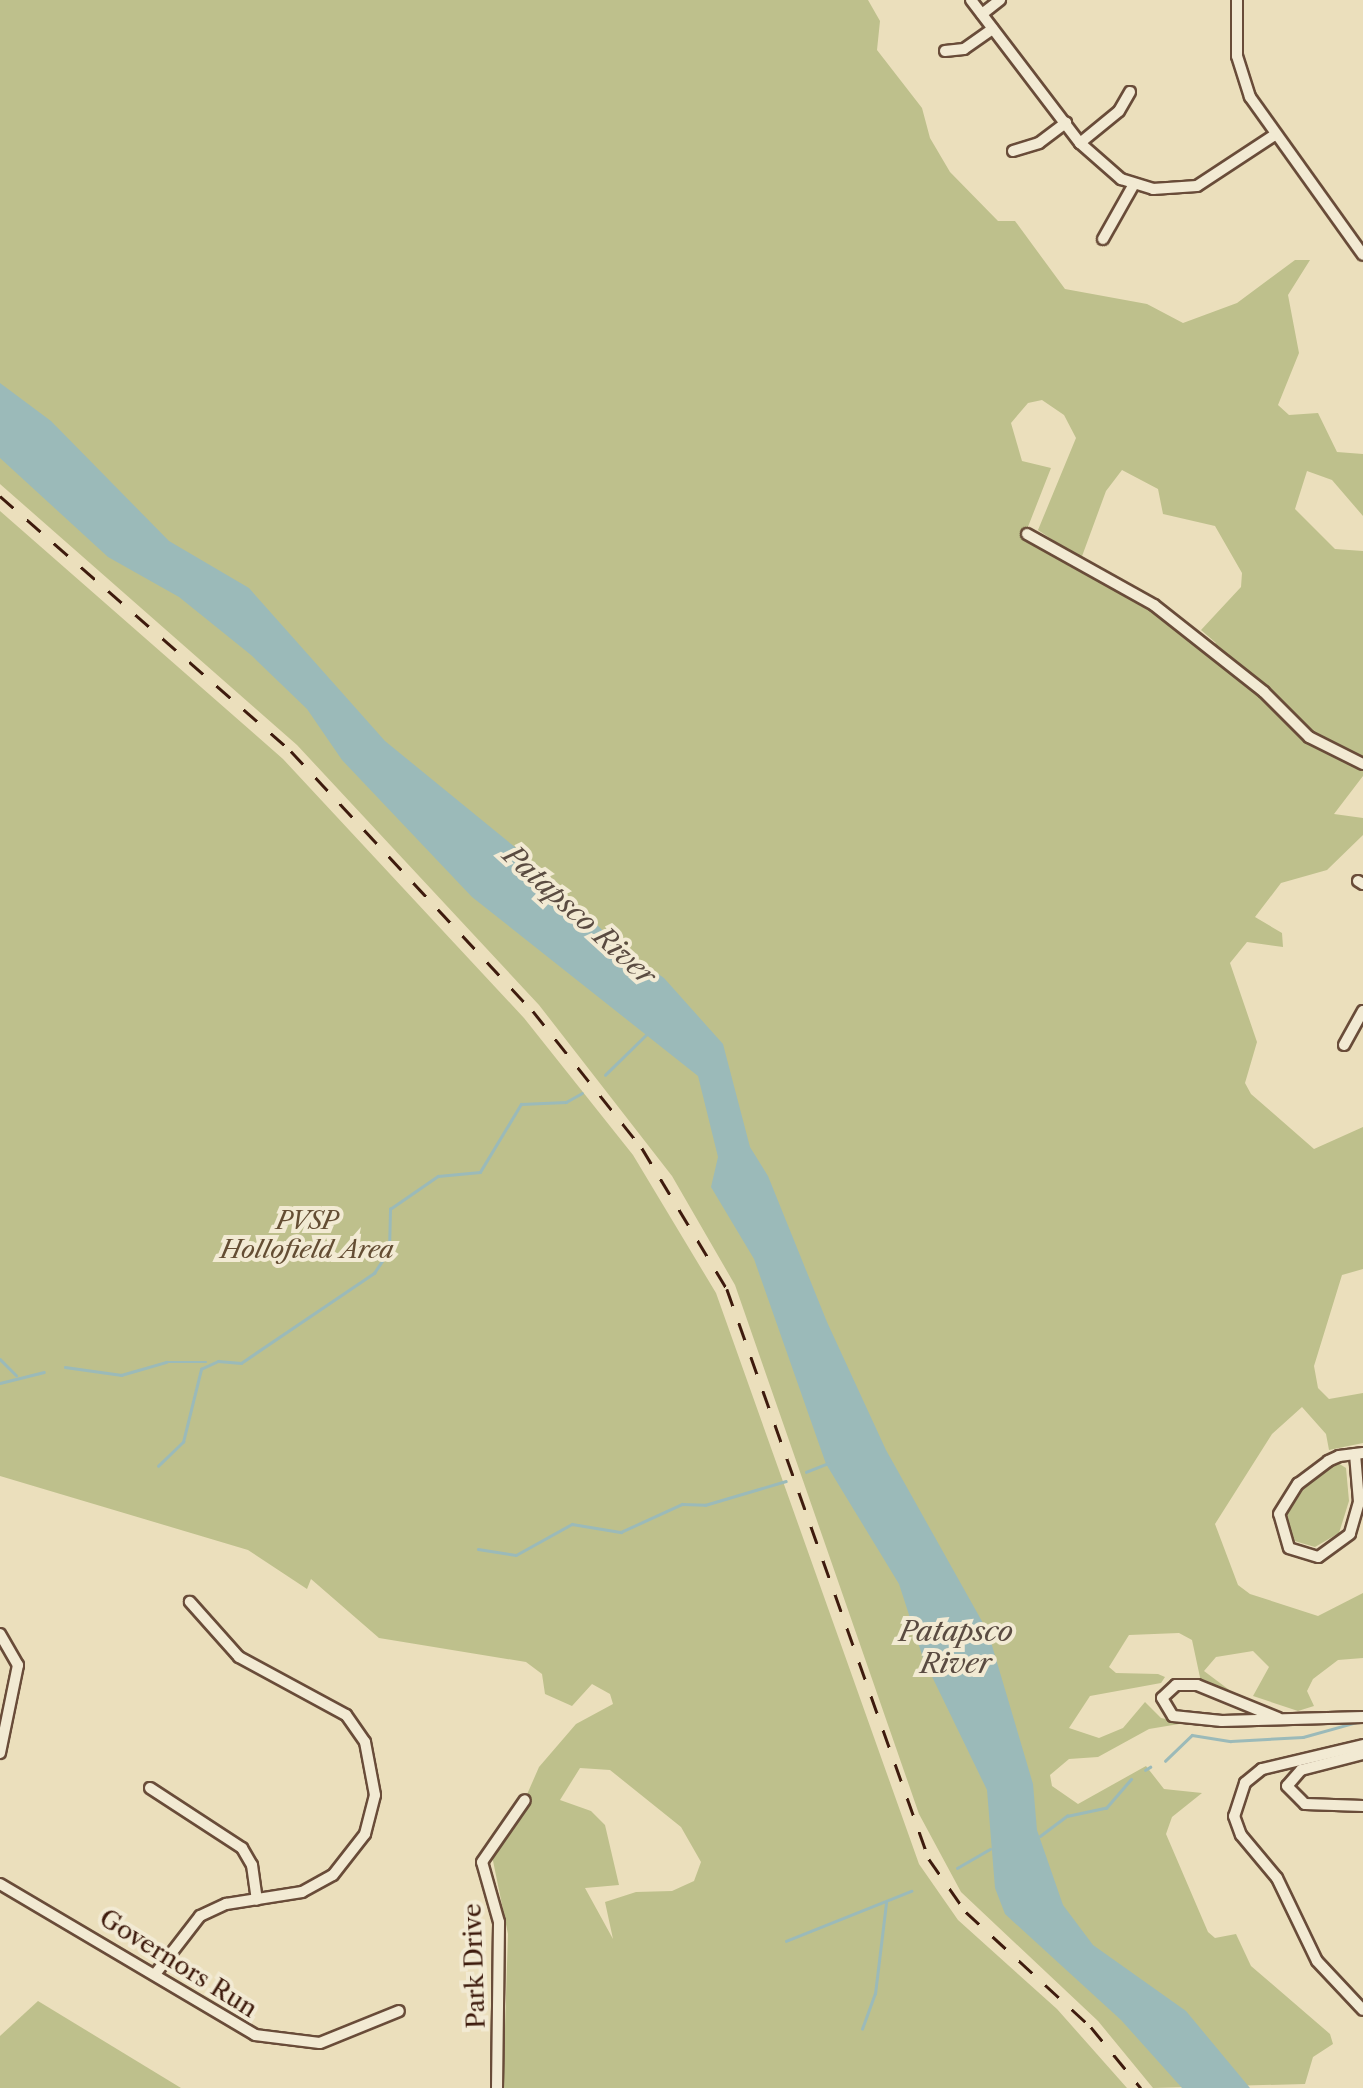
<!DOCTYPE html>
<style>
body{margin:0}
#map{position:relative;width:1363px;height:2088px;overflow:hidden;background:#ebdfbc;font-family:"Libre Caslon Text",serif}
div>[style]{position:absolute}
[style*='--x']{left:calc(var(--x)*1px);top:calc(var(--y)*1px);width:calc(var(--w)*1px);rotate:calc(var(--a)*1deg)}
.green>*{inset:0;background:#bec08c}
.water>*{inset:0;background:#9bbab9}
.stream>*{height:2.5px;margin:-1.25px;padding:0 1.25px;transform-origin:1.25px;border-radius:1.25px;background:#9bbab9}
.roads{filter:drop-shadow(2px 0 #694c39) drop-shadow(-2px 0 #694c39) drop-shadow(0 2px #694c39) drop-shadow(0 -2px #694c39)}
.minor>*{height:10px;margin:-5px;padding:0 5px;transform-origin:5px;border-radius:5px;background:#f2ead3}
.rail>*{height:2.5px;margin-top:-1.25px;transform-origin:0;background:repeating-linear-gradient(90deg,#3e1b0d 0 18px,transparent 0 36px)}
span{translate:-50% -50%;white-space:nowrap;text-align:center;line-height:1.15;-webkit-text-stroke:8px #f2ead3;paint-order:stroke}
.park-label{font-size:25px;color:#644d33;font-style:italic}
.street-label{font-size:25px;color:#3e1b0d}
.water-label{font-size:28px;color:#5a4b41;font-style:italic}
</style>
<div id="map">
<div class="green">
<div style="clip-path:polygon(evenodd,0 0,868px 0,880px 21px,877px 50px,922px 108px,930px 138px,950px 172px,998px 221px,1015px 221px,1065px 289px,1147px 304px,1183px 323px,1237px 303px,1295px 260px,1310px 260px,1288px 295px,1299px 353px,1278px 405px,1289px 415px,1318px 413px,1337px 452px,1363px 454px,1363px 516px,1332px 480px,1307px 471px,1295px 509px,1335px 549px,1363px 551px,1363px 776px,1334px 814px,1363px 818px,1363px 835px,1327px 870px,1281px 883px,1255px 917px,1282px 933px,1283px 947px,1247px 942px,1230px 963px,1257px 1042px,1245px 1083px,1251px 1094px,1314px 1149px,1363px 1127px,1363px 1269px,1342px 1275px,1314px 1366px,1318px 1388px,1329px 1399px,1363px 1393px,1363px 1443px,1329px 1450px,1326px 1434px,1302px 1407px,1272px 1434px,1215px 1524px,1238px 1585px,1250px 1594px,1318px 1616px,1363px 1593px,1363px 1658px,1338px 1660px,1313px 1679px,1307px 1691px,1314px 1706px,1298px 1711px,1253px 1696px,1269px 1667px,1253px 1651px,1216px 1657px,1204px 1671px,1232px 1692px,1201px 1682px,1192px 1640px,1179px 1633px,1129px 1635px,1109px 1667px,1116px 1673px,1158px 1674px,1165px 1677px,1161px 1683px,1090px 1696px,1069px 1728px,1099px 1738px,1123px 1728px,1145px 1702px,1161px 1718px,1185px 1723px,1149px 1729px,1098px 1757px,1069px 1759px,1050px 1775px,1052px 1786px,1078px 1804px,1146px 1766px,1164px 1789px,1202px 1793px,1172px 1817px,1166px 1834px,1208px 1932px,1215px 1938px,1236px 1934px,1251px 1966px,1330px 2034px,1333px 2044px,1313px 2057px,1305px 2084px,1153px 2088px,1098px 2021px,961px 1892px,919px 1814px,735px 1285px,672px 1176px,539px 1005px,297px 745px,0 484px,0 0,1042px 400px,1064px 415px,1076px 438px,1038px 530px,1081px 559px,1106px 491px,1122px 470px,1158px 489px,1163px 514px,1215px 526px,1242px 573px,1241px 587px,1201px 630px,1216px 643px,1208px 649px,1154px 608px,1024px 537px,1051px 468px,1022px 461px,1011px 423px,1028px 403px,1042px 400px)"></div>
<div style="clip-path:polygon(evenodd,0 511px,283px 759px,524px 1018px,633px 1155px,716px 1293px,919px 1864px,958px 1920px,1057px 2009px,1127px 2088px,503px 2088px,508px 1934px,491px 1851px,518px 1815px,539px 1767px,576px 1724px,613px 1704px,610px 1694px,592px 1684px,572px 1706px,545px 1694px,542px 1674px,526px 1662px,379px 1638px,311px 1579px,307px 1589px,248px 1550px,0 1476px,0 511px,580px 1768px,610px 1770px,681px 1827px,701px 1862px,694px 1881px,672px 1891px,636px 1892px,605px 1902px,613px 1939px,585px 1888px,619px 1885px,605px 1825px,591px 1811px,560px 1800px,580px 1768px)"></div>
<div style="clip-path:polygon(1338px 1463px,1346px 1468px,1349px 1501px,1339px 1533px,1315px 1547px,1291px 1540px,1285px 1518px,1308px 1482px)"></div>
<div style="clip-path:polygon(38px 2001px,181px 2088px,0 2088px,0 2036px)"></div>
</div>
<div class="water">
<div style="clip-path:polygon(0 383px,51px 421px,169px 541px,249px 588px,385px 741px,521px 852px,621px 948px,664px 978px,723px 1044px,750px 1147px,768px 1176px,827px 1322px,886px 1450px,988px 1632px,1033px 1784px,1037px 1830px,1063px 1905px,1093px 1945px,1186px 2011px,1250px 2088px,1182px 2088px,1121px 2020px,1005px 1914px,995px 1888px,987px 1790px,923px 1658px,899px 1584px,826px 1464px,754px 1259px,711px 1187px,718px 1157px,698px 1076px,472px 897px,342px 760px,307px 709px,251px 655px,179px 597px,108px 557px,0 458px)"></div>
</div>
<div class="stream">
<div style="--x:605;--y:1075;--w:63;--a:-44.4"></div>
<div style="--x:0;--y:1359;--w:23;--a:45"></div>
<div style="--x:65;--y:1367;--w:57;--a:8.1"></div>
<div style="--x:121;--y:1375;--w:47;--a:-16.1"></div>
<div style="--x:166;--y:1362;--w:40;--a:0"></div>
<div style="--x:0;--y:1383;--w:45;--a:-14"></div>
<div style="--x:158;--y:1466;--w:35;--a:-44"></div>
<div style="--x:183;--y:1442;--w:75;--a:-76.1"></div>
<div style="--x:201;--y:1369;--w:19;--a:-25"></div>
<div style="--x:218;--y:1361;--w:23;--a:5"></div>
<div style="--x:241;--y:1363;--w:161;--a:-34.1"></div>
<div style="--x:374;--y:1273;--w:27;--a:-56"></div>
<div style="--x:389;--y:1251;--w:42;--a:-88.6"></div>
<div style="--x:390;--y:1209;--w:58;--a:-34.5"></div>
<div style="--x:438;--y:1176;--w:42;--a:-5.4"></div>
<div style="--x:480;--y:1172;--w:79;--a:-58.9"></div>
<div style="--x:521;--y:1104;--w:45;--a:-2.5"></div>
<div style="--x:566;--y:1102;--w:18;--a:-29"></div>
<div style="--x:806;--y:1472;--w:24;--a:-22"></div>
<div style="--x:478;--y:1549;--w:38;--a:9"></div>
<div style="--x:516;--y:1555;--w:64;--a:-29"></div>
<div style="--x:572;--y:1524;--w:50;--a:9.3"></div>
<div style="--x:621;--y:1532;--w:67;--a:-24.7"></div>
<div style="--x:682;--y:1504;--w:23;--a:2"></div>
<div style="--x:705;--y:1505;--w:84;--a:-16.5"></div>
<div style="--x:1165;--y:1761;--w:37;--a:-44"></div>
<div style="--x:1192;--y:1735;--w:39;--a:9"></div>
<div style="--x:1231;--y:1741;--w:72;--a:-3.2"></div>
<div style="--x:1303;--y:1737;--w:56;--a:-15.5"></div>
<div style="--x:1145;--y:1770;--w:6;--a:-31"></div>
<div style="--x:1040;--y:1836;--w:34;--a:-37"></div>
<div style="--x:1067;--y:1816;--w:40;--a:-12"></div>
<div style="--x:1106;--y:1808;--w:38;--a:-49"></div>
<div style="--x:957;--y:1868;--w:38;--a:-30"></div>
<div style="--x:786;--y:1941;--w:135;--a:-21.8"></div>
<div style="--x:862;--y:2029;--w:37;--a:-70"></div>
<div style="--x:875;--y:1994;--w:92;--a:-83.1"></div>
</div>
<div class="roads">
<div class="minor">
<div style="--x:971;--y:0;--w:180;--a:52.7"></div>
<div style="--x:1080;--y:143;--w:55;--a:41.3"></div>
<div style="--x:1121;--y:179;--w:34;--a:17"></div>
<div style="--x:1153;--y:189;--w:44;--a:-3.9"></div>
<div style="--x:1197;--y:186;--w:91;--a:-33.3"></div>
<div style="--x:1237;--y:0;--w:56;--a:90"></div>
<div style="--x:1237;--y:56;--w:43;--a:72.4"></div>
<div style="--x:1250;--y:97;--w:194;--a:54.4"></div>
<div style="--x:982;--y:14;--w:23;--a:-38"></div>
<div style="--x:945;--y:51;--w:19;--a:-6"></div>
<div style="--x:964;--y:49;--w:35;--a:-35"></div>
<div style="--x:1080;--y:143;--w:50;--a:-39.4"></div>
<div style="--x:1119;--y:111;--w:22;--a:-60"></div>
<div style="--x:1013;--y:151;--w:27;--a:-17"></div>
<div style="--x:1039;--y:143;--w:34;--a:-37"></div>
<div style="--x:1103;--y:239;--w:63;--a:-60.6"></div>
<div style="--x:1027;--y:534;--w:145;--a:29.2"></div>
<div style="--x:1154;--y:605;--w:140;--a:38.3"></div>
<div style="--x:1264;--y:692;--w:64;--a:45"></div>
<div style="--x:1309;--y:737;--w:60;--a:26.6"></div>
<div style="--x:1358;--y:881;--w:6;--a:31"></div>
<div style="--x:1344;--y:1045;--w:39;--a:-61"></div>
<div style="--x:1355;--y:1454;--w:48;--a:85.2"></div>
<div style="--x:1359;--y:1502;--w:33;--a:106"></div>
<div style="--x:1350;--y:1534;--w:39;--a:144"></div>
<div style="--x:1318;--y:1557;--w:30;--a:-163"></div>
<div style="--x:1289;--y:1548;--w:35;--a:-106"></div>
<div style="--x:1279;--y:1514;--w:36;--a:-58"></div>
<div style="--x:1298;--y:1484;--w:38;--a:-37"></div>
<div style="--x:1328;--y:1461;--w:12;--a:-24"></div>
<div style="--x:1339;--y:1456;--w:24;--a:-7"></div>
<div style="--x:0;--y:1634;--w:36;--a:60"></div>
<div style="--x:18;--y:1665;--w:90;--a:101.6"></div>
<div style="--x:1278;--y:1718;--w:87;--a:-157.8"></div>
<div style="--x:1197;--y:1685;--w:21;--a:180"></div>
<div style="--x:1176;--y:1685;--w:19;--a:137"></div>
<div style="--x:1162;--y:1698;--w:21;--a:59"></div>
<div style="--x:1173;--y:1716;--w:49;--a:5.8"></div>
<div style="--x:1222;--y:1721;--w:141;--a:-1.6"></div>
<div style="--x:1363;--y:1745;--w:104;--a:166.6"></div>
<div style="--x:1262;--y:1769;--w:22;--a:141"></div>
<div style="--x:1245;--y:1783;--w:35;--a:108"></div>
<div style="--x:1234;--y:1816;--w:20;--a:70"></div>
<div style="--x:1241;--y:1835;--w:56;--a:50.1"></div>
<div style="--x:1277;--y:1878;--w:92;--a:64.3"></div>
<div style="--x:1317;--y:1961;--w:67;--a:46.8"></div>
<div style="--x:1363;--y:1754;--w:64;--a:165.5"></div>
<div style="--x:1301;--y:1770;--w:21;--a:131"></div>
<div style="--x:1287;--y:1786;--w:25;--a:45"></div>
<div style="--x:1305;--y:1804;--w:58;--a:2"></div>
<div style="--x:150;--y:1788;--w:110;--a:33.1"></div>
<div style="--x:242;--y:1848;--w:20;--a:60"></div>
<div style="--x:252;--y:1865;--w:35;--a:82"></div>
<div style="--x:0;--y:1884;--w:296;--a:30.6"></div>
<div style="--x:255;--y:2035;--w:65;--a:7"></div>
<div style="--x:320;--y:2043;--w:85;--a:-22.1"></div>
<div style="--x:156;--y:1973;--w:72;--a:-52.3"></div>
<div style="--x:200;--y:1916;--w:29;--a:-25"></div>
<div style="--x:226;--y:1904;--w:77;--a:-9"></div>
<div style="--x:302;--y:1892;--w:35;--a:-29"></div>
<div style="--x:333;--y:1875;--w:52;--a:-52"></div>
<div style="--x:365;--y:1834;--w:40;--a:-75.6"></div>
<div style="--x:375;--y:1795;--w:54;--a:-100.7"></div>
<div style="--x:365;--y:1742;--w:33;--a:-125"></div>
<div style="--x:346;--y:1715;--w:122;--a:-151.5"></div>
<div style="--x:239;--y:1657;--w:74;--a:-131.7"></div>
<div style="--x:497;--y:2088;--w:166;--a:-89.3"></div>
<div style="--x:499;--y:1922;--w:62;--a:-105.8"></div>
<div style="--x:482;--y:1862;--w:75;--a:-55.3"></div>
</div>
</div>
<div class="rail">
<div style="--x:0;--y:496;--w:387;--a:41.2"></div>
<div style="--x:291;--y:751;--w:355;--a:47.1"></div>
<div style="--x:533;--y:1011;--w:175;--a:51.5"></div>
<div style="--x:642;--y:1148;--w:165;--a:58.9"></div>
<div style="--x:727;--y:1289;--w:605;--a:70.49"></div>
<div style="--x:929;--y:1859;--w:65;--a:55.1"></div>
<div style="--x:966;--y:1912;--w:170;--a:42.6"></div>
<div style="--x:1091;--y:2027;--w:79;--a:50.7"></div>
</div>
<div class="park-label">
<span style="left:307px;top:1236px">PVSP<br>Hollofield Area</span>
</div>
<div class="street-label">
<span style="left:178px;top:1964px;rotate:32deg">Governors Run</span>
<span style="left:475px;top:1966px;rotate:-92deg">Park Drive</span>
</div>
<div class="water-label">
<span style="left:580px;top:915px;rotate:42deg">Patapsco River</span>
<span style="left:956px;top:1647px">Patapsco<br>River</span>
</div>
</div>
